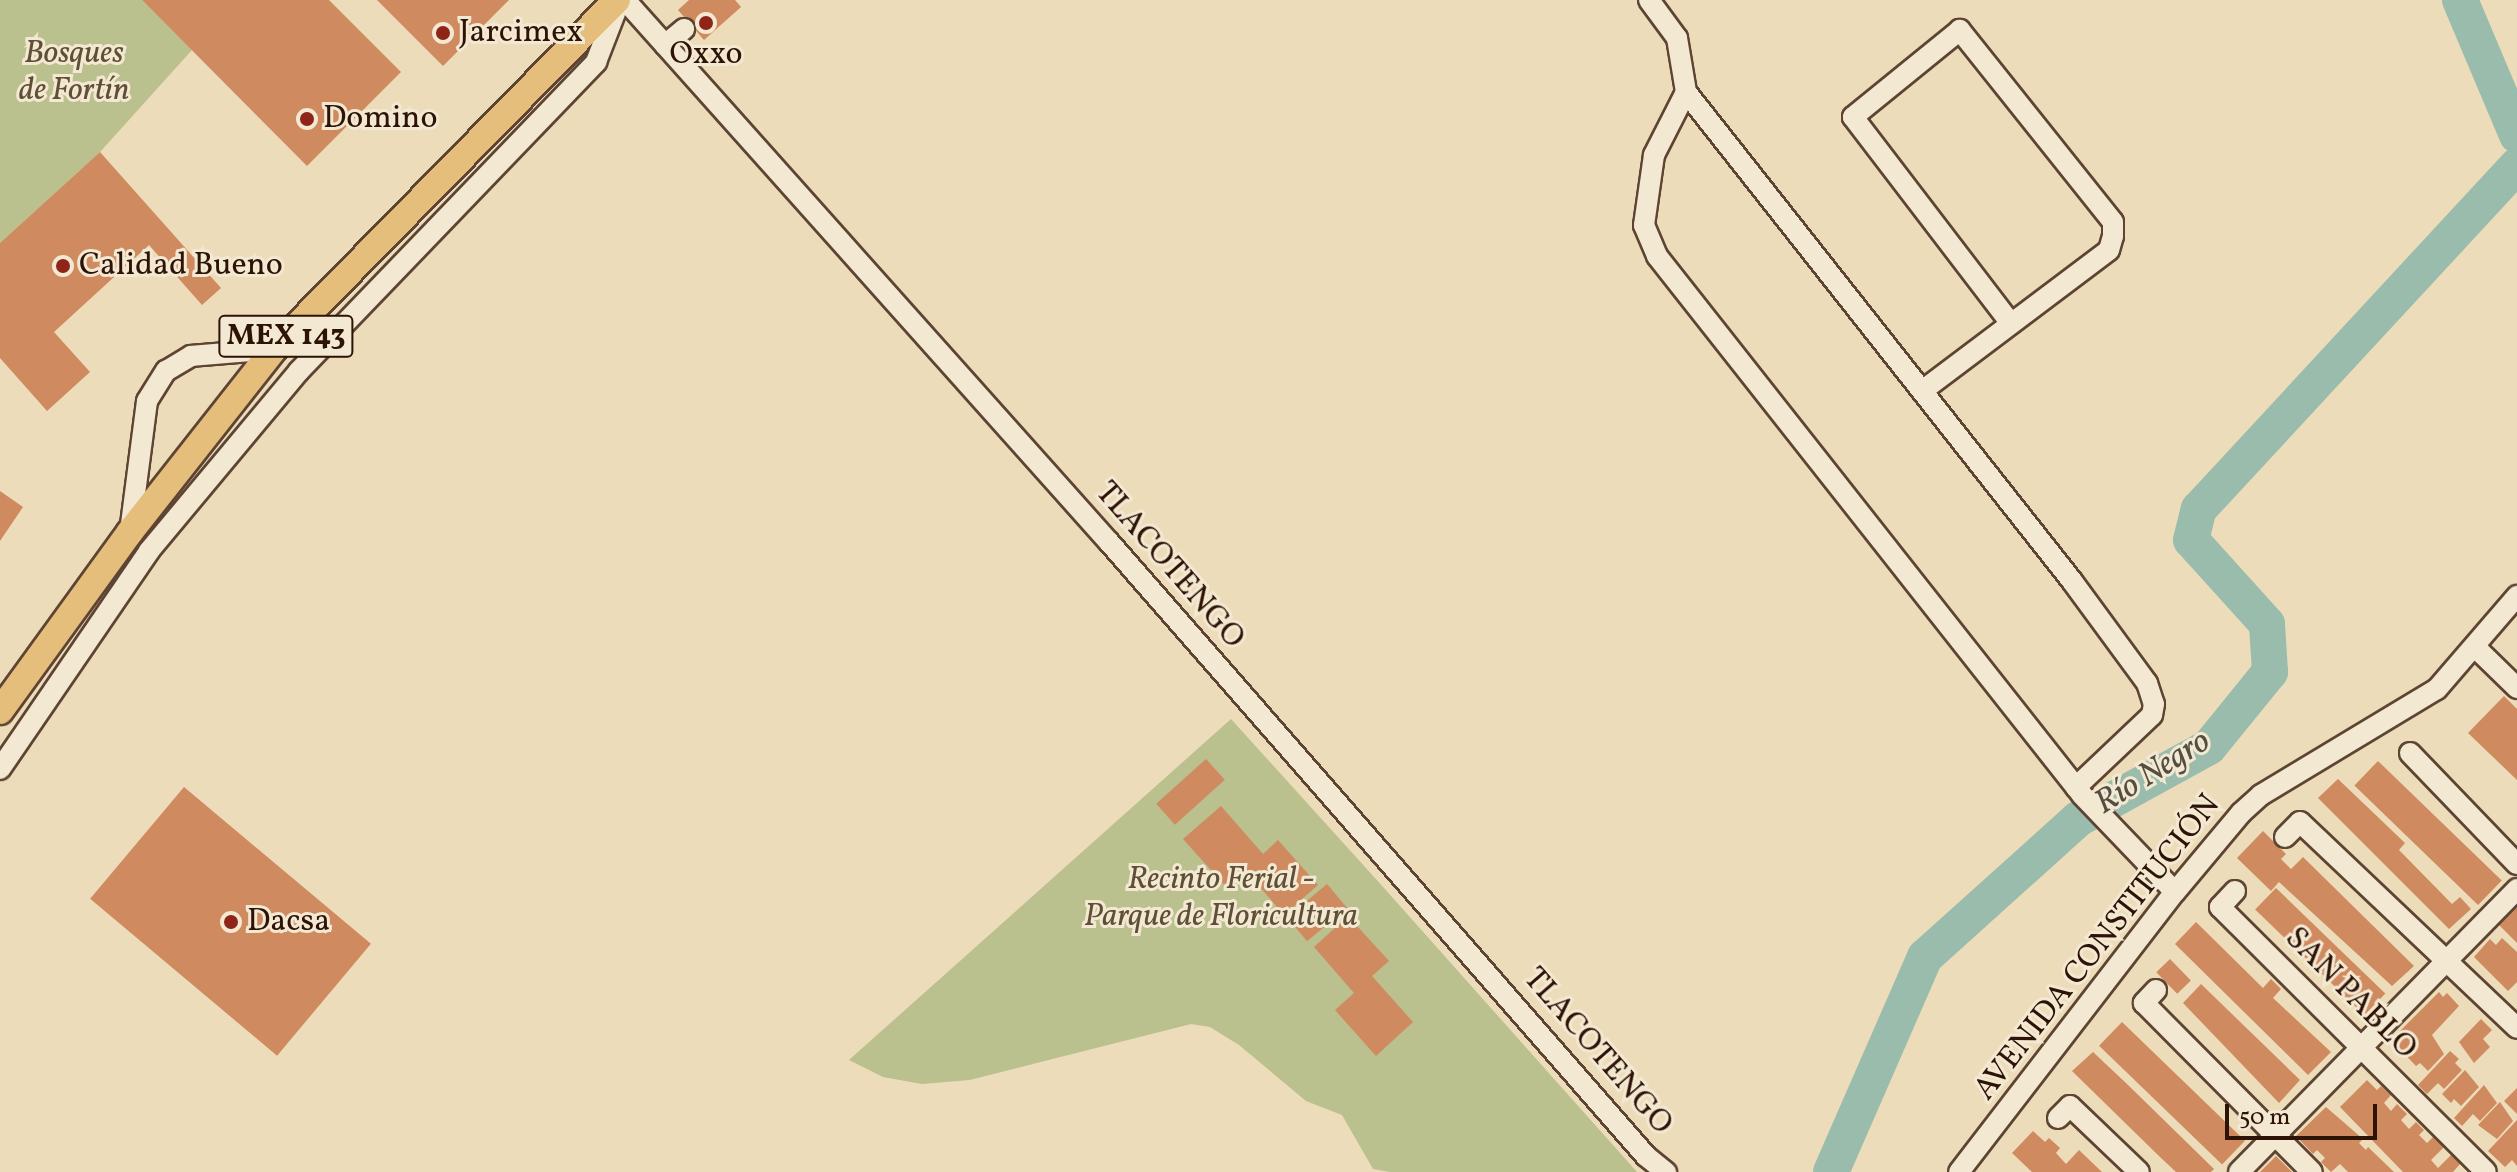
<!DOCTYPE html>
<meta charset="utf-8">
<style>
body{margin:0}
#map{position:relative;width:2517px;height:1172px;overflow:hidden;background:#ecdcb9;font-family:Vollkorn,serif}
div>[style]{position:absolute}
[style*='--x']{left:calc(var(--x)*1px);top:calc(var(--y)*1px);width:calc(var(--w)*1px);rotate:calc(var(--a)*1deg)}
.green>*{inset:0;background:#bac08e}
.river>*{height:36px;margin:-18px;padding:0 18px;transform-origin:18px;border-radius:18px;background:#99bcac}
.building>*{inset:0;background:#cf8a5f;transform-origin:0 0}
.roads{filter:drop-shadow(2px 0 #5d4433) drop-shadow(-2px 0 #5d4433) drop-shadow(0 2px #5d4433) drop-shadow(0 -2px #5d4433)}
.minor>*{height:20px;margin:-10px;padding:0 10px;transform-origin:10px;border-radius:10px;background:#f3e8d2}
.major>*{height:26px;margin:-13px;padding:0 13px;transform-origin:13px;border-radius:13px;background:#e6be7c}
.dots>*{width:22px;height:22px;translate:-50% -50%;box-sizing:border-box;border:4px solid #f3e8d2;border-radius:50%}
span{translate:-50% -50%;white-space:nowrap;text-align:center;line-height:1.15;-webkit-text-stroke:6px #f3e8d2;paint-order:stroke}
.shield-label span{padding:2px 6px;background:#f3e8d2;border:2px solid;border-radius:6px;-webkit-text-stroke-width:0}
.shield-label{font-size:30px;color:#2d1206;font-weight:700}
.poi-label{font-size:32px;color:#2d1206}
.left{translate:0 -50%;text-align:left}
.park-label{font-size:32px;color:#5e4f36;font-style:italic}
.street-label{font-size:32px;color:#2d1206}
.water-label{font-size:34px;color:#534e40;font-style:italic}
.scale{position:absolute;left:2225px;top:1104px;width:152px;height:36px;box-sizing:border-box;border:4px solid #2d1206;border-top:0;padding-left:10px;font-size:24px;line-height:28px;white-space:nowrap;color:#2d1206;-webkit-text-stroke:6px #f3e8d2;paint-order:stroke}
</style>
<div id="map">
<div class="green">
<div style="clip-path:polygon(0 0,142px 0,192px 50px,100px 152px,0 243px)"></div>
<div style="clip-path:polygon(1231px 719px,1384px 888px,1637px 1172px,1390px 1172px,1373px 1169px,1342px 1115px,1306px 1101px,1239px 1045px,1210px 1027px,1191px 1024px,970px 1080px,922px 1084px,883px 1077px,849px 1060px)"></div>
</div>
<div class="river">
<div style="--x:2460;--y:0;--w:147;--a:67.1"></div>
<div style="--x:1831;--y:1172;--w:235;--a:-66.4"></div>
<div style="--x:1925;--y:957;--w:206;--a:-42"></div>
<div style="--x:2078;--y:819;--w:149;--a:-28.8"></div>
<div style="--x:2209;--y:747;--w:97;--a:-50.9"></div>
<div style="--x:2270;--y:672;--w:48;--a:-93.6"></div>
<div style="--x:2267;--y:624;--w:113;--a:-132.1"></div>
<div style="--x:2191;--y:540;--w:32;--a:-76"></div>
<div style="--x:2199;--y:509;--w:468;--a:-47.2"></div>
</div>
<div class="building">
<div style="clip-path:polygon(142px 0,329px 0,401px 72px,307px 166px)"></div>
<div style="clip-path:polygon(377px 0,509px 0,443px 66px)"></div>
<div style="clip-path:polygon(689px 0,735px 0,741px 7px,704px 40px,678px 10px)"></div>
<div style="clip-path:polygon(100px 152px,221px 288px,202px 305px,149px 245px,54px 332px,90px 372px,47px 411px,0 358px,0 243px)"></div>
<div style="clip-path:polygon(0 491px,23px 507px,0 541px)"></div>
<div style="clip-path:polygon(2504px 696px,2517px 709px,2517px 780px,2468px 733px)"></div>
<div style="left:1206px;top:759px;width:28px;height:67px;rotate:48deg"></div>
<div style="left:2378px;top:761px;width:172px;height:34px;rotate:44deg"></div>
<div style="clip-path:polygon(2338px 779px,2405px 843px,2399px 850px,2452px 904px,2460px 897px,2471px 909px,2449px 929px,2318px 798px)"></div>
<div style="left:184px;top:787px;width:244px;height:146px;rotate:40deg"></div>
<div style="clip-path:polygon(1221px 806px,1263px 854px,1278px 840px,1318px 885px,1284px 915px,1246px 871px,1227px 888px,1183px 839px)"></div>
<div style="clip-path:polygon(2263px 831px,2286px 854px,2281px 859px,2291px 869px,2303px 857px,2414px 966px,2392px 986px,2279px 882px,2271px 891px,2237px 858px)"></div>
<div style="left:1327px;top:884px;width:31px;height:52px;rotate:50deg"></div>
<div style="left:2276px;top:888px;width:152px;height:30px;rotate:44deg"></div>
<div style="clip-path:polygon(2517px 907px,2517px 943px,2499px 925px)"></div>
<div style="clip-path:polygon(1348px 916px,1389px 961px,1372px 976px,1413px 1022px,1376px 1056px,1335px 1010px,1354px 993px,1314px 947px)"></div>
<div style="clip-path:polygon(2196px 922px,2263px 988px,2271px 979px,2281px 989px,2273px 998px,2331px 1052px,2308px 1075px,2175px 944px)"></div>
<div style="clip-path:polygon(2502px 938px,2517px 952px,2517px 982px,2508px 991px,2474px 957px,2490px 939px,2496px 945px)"></div>
<div style="left:2170px;top:959px;width:30px;height:19px;rotate:46deg"></div>
<div style="clip-path:polygon(2201px 984px,2300px 1080px,2279px 1103px,2183px 1003px)"></div>
<div style="clip-path:polygon(2439px 992px,2443px 997px,2447px 993px,2459px 1006px,2432px 1035px,2444px 1054px,2428px 1071px,2420px 1063px,2416px 1066px,2391px 1040px)"></div>
<div style="clip-path:polygon(2481px 1019px,2492px 1030px,2483px 1039px,2490px 1047px,2474px 1063px,2459px 1042px)"></div>
<div style="left:2122px;top:1022px;width:171px;height:33px;rotate:44deg"></div>
<div style="clip-path:polygon(2450px 1051px,2459px 1059px,2455px 1063px,2462px 1070px,2444px 1089px,2438px 1083px,2427px 1094px,2418px 1085px)"></div>
<div style="clip-path:polygon(2093px 1052px,2127px 1084px,2214px 1169px,2211px 1172px,2176px 1172px,2160px 1157px,2072px 1071px)"></div>
<div style="clip-path:polygon(2465px 1070px,2479px 1087px,2461px 1106px,2454px 1099px,2451px 1103px,2442px 1094px)"></div>
<div style="clip-path:polygon(2367px 1080px,2377px 1090px,2381px 1086px,2391px 1095px,2384px 1103px,2391px 1111px,2397px 1104px,2407px 1114px,2401px 1120px,2409px 1129px,2416px 1122px,2424px 1130px,2419px 1135px,2427px 1143px,2433px 1137px,2444px 1147px,2431px 1160px,2438px 1168px,2452px 1154px,2461px 1163px,2453px 1172px,2403px 1172px,2340px 1107px)"></div>
<div style="clip-path:polygon(2484px 1085px,2497px 1103px,2480px 1121px,2473px 1114px,2462px 1126px,2454px 1118px)"></div>
<div style="clip-path:polygon(2517px 1088px,2517px 1114px,2504px 1101px)"></div>
<div style="clip-path:polygon(2500px 1102px,2513px 1121px,2497px 1139px,2478px 1125px)"></div>
<div style="clip-path:polygon(2326px 1107px,2363px 1139px,2359px 1143px,2366px 1150px,2368px 1147px,2394px 1172px,2348px 1172px,2340px 1164px,2331px 1172px,2321px 1162px,2325px 1158px,2317px 1150px,2313px 1154px,2296px 1136px)"></div>
<div style="clip-path:polygon(2517px 1120px,2517px 1166px,2512px 1160px,2505px 1167px,2488px 1151px)"></div>
<div style="clip-path:polygon(2033px 1131px,2045px 1142px,2049px 1138px,2060px 1148px,2056px 1153px,2066px 1164px,2079px 1150px,2102px 1172px,2032px 1172px,2012px 1153px)"></div>
<div style="clip-path:polygon(2276px 1156px,2292px 1172px,2260px 1172px)"></div>
</div>
<div class="roads">
<div class="minor">
<div style="--x:625;--y:0;--w:727;--a:48.24"></div>
<div style="--x:1109;--y:542;--w:816;--a:48.83"></div>
<div style="--x:1646;--y:1156;--w:26;--a:39"></div>
<div style="--x:1649;--y:0;--w:47;--a:53.6"></div>
<div style="--x:1677;--y:38;--w:55;--a:80.5"></div>
<div style="--x:1686;--y:92;--w:623;--a:51.71"></div>
<div style="--x:2072;--y:581;--w:127;--a:53.7"></div>
<div style="--x:2147;--y:683;--w:22;--a:72"></div>
<div style="--x:2154;--y:704;--w:11;--a:100"></div>
<div style="--x:2152;--y:715;--w:105;--a:136.5"></div>
<div style="--x:665;--y:45;--w:25;--a:-40"></div>
<div style="--x:1686;--y:92;--w:71;--a:116.9"></div>
<div style="--x:1654;--y:155;--w:71;--a:98.1"></div>
<div style="--x:1644;--y:225;--w:34;--a:67"></div>
<div style="--x:1657;--y:256;--w:686;--a:51.74"></div>
<div style="--x:2082;--y:795;--w:134;--a:46.2"></div>
<div style="--x:1922;--y:391;--w:234;--a:-37"></div>
<div style="--x:2109;--y:250;--w:15;--a:-74"></div>
<div style="--x:2113;--y:236;--w:14;--a:-90"></div>
<div style="--x:2113;--y:222;--w:246;--a:-128.6"></div>
<div style="--x:1960;--y:30;--w:138;--a:140.9"></div>
<div style="--x:1853;--y:117;--w:260;--a:52.6"></div>
<div style="--x:130;--y:532;--w:132;--a:-82.6"></div>
<div style="--x:147;--y:401;--w:36;--a:-58"></div>
<div style="--x:166;--y:371;--w:29;--a:-31"></div>
<div style="--x:191;--y:356;--w:83;--a:-4.8"></div>
<div style="--x:2475;--y:647;--w:59;--a:44.3"></div>
<div style="--x:2410;--y:753;--w:154;--a:46.1"></div>
<div style="--x:0;--y:769;--w:264;--a:-55.6"></div>
<div style="--x:149;--y:551;--w:234;--a:-50.2"></div>
<div style="--x:299;--y:371;--w:429;--a:-46.1"></div>
<div style="--x:596;--y:62;--w:66;--a:-68.8"></div>
<div style="--x:2285;--y:837;--w:21;--a:-45"></div>
<div style="--x:2300;--y:822;--w:299;--a:43.5"></div>
<div style="--x:2235;--y:891;--w:22;--a:133"></div>
<div style="--x:2220;--y:907;--w:375;--a:44.9"></div>
<div style="--x:2156;--y:990;--w:18;--a:133"></div>
<div style="--x:2144;--y:1003;--w:238;--a:45.2"></div>
<div style="--x:2058;--y:1118;--w:17;--a:-45"></div>
<div style="--x:2070;--y:1106;--w:95;--a:43.7"></div>
<div style="--x:1959;--y:1172;--w:354;--a:-52.4"></div>
<div style="--x:2175;--y:892;--w:103;--a:-50.1"></div>
<div style="--x:2241;--y:813;--w:27;--a:-42"></div>
<div style="--x:2261;--y:795;--w:205;--a:-31.1"></div>
<div style="--x:2437;--y:689;--w:123;--a:-49.3"></div>
<div style="--x:2239;--y:1172;--w:397;--a:-45.5"></div>
</div>
<div class="major">
<div style="--x:0;--y:711;--w:221;--a:-54"></div>
<div style="--x:130;--y:532;--w:233;--a:-51.8"></div>
<div style="--x:274;--y:349;--w:489;--a:-45.5"></div>
</div>
</div>
<div class="dots">
<div style="left:706px;top:23px;background:#8f2418"></div>
<div style="left:443px;top:33px;background:#8f2418"></div>
<div style="left:307px;top:119px;background:#8f2418"></div>
<div style="left:63px;top:266px;background:#8f2418"></div>
<div style="left:231px;top:922px;background:#8f2418"></div>
</div>
<div class="shield-label">
<span style="left:286px;top:336px">MEX 143</span>
</div>
<div class="poi-label">
<span class="left" style="left:459px;top:33px">Jarcimex</span>
<span style="left:706px;top:55px">Oxxo</span>
<span class="left" style="left:323px;top:119px">Domino</span>
<span class="left" style="left:79px;top:266px">Calidad Bueno</span>
<span class="left" style="left:247px;top:922px">Dacsa</span>
</div>
<div class="park-label">
<span style="left:74px;top:73px">Bosques<br>de Fortín</span>
<span style="left:1221px;top:899px">Recinto Ferial -<br>Parque de Floricultura</span>
</div>
<div class="street-label">
<span style="left:1169px;top:566px;rotate:49deg">TLACOTENGO</span>
<span style="left:2098px;top:948px;rotate:-52deg">AVENIDA CONSTITUCIÓN</span>
<span style="left:2350px;top:994px;rotate:45deg">SAN PABLO</span>
<span style="left:1597px;top:1052px;rotate:49deg">TLACOTENGO</span>
</div>
<div class="water-label">
<span style="left:2153px;top:773px;rotate:-32deg">Río Negro</span>
</div>
<div class="scale">50 m</div>
</div>
